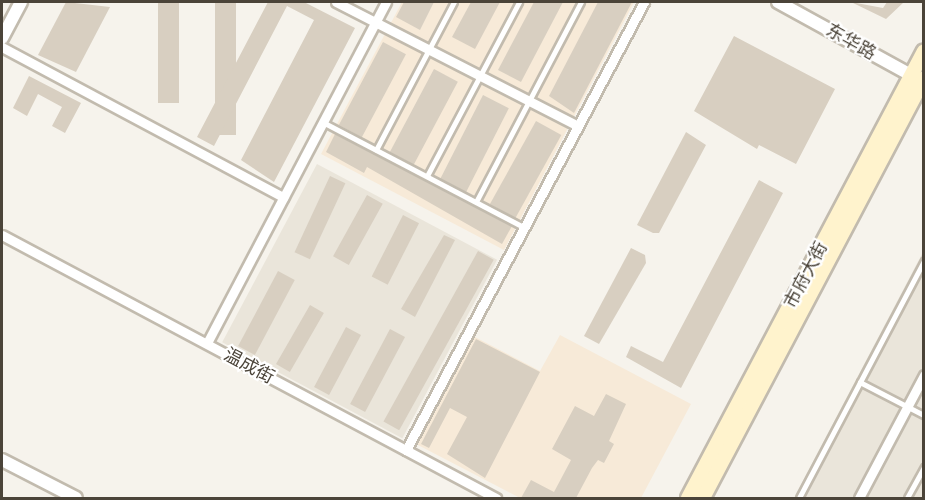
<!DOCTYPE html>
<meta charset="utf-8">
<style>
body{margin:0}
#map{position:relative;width:925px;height:500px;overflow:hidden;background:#f6f3ec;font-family:"Work Sans","Noto Sans SC",sans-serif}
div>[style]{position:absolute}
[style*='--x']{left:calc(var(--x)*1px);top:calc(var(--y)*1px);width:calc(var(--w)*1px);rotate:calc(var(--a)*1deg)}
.residential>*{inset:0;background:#eae5da;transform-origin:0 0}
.commercial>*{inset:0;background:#f7ead8}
.building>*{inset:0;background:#d8cfc1;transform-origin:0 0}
.roads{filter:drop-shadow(2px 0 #c2bbae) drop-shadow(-2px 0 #c2bbae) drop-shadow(0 2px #c2bbae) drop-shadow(0 -2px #c2bbae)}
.service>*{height:4.5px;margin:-2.25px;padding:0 2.25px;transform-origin:2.25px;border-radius:2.25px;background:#fff}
.minor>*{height:9px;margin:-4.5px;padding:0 4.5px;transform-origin:4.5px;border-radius:4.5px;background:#fff}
.tertiary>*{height:12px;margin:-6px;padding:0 6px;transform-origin:6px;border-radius:6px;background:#fff}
.secondary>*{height:14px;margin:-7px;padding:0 7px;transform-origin:7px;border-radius:7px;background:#fff3cd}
span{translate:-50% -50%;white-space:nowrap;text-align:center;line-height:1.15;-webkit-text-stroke:4.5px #fff;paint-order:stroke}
.street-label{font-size:18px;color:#4b4439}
.frame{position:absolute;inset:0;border:3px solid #4b4439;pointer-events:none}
</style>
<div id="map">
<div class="residential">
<div style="left:317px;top:164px;width:204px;height:202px;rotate:28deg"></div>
<div style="clip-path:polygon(923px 252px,923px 498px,794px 498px)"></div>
</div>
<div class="commercial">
<div style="clip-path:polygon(402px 2px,634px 2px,504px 250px,321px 154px)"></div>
<div style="clip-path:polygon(560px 335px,691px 404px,641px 498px,520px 498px,416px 444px,473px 336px,540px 371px)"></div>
</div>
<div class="building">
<div style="clip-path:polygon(66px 2px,110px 7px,76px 72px,38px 55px)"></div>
<div style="left:158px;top:2px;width:21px;height:101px"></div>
<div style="left:215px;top:2px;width:21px;height:133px"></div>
<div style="clip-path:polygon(268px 2px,304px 2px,355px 28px,274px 182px,241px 160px,314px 20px,287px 6px,214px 146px,197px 137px)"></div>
<div style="clip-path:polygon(404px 2px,434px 2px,420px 30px,396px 17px)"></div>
<div style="clip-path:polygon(471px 2px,500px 2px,475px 49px,452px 37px)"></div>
<div style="clip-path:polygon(534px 2px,563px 2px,521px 82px,498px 70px)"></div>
<div style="clip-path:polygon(598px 2px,632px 2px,574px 113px,549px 96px)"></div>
<div style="clip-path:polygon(851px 2px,883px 8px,887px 2px,904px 2px,886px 19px)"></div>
<div style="clip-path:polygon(734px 36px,835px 89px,796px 164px,759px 145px,757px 149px,694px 111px)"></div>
<div style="left:383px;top:42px;width:26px;height:94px;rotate:28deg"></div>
<div style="left:434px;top:69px;width:27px;height:94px;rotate:28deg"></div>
<div style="clip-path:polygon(29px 76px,81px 103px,65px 133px,52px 126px,62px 107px,38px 94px,27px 116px,13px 108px)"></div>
<div style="left:483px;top:95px;width:29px;height:94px;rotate:27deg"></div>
<div style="left:536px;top:121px;width:29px;height:95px;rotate:29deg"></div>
<div style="clip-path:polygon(686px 132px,706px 145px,659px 233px,653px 233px,637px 225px)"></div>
<div style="clip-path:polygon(335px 134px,512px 226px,502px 244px,367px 167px,364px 173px,326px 152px)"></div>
<div style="left:330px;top:176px;width:17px;height:84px;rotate:25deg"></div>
<div style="clip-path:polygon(759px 180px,783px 193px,681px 388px,626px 357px,631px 346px,663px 362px)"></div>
<div style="left:367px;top:195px;width:18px;height:70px;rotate:29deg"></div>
<div style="left:403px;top:215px;width:18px;height:69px;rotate:27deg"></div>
<div style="clip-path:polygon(444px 235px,455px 240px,415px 317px,401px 309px)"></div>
<div style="clip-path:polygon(631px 248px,645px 255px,646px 263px,599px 344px,584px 336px)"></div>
<div style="left:478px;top:251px;width:18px;height:195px;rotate:29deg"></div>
<div style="left:278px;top:271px;width:19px;height:85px;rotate:28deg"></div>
<div style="left:310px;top:305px;width:16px;height:68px;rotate:30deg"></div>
<div style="left:346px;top:327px;width:17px;height:68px;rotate:28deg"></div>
<div style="left:390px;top:329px;width:17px;height:85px;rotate:28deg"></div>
<div style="clip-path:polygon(476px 339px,540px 372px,485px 478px,447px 454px,467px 417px,450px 408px,429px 448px,421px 444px)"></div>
<div style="clip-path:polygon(606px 394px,626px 404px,609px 441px,614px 444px,604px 463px,598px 460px,592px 468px,576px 498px,521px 498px,531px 480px,554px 492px,571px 460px,552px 449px,575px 406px,594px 416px)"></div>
</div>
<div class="roads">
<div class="service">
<div style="--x:323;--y:122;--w:227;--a:27.6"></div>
<div style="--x:376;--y:150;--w:167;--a:-62.2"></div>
<div style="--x:427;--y:176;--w:197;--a:-62.1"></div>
<div style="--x:476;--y:202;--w:226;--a:-62.3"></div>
<div style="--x:860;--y:382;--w:72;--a:27.3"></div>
<div style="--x:799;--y:498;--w:268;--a:-62.2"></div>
<div style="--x:907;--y:498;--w:35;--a:-61"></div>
</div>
<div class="minor">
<div style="--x:336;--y:2;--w:272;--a:27.1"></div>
<div style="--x:2;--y:47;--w:319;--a:28.1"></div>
<div style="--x:2;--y:235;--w:560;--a:28.03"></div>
<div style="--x:207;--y:343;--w:385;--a:-62.3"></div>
<div style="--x:406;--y:450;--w:507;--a:-62.02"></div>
<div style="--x:859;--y:498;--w:139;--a:-62.1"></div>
</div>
<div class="tertiary">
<div style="--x:778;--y:2;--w:162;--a:28.8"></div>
<div style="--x:2;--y:38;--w:41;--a:-62.2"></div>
<div style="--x:2;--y:460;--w:83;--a:27.2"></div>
</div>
<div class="secondary">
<div style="--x:688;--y:498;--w:505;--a:-62.17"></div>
<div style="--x:703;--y:498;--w:475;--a:-62.2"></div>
</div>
</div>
<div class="street-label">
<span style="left:851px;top:42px;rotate:29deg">东华路</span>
<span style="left:806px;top:275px;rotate:-62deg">市府大街</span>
<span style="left:249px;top:366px;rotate:28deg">温成街</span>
</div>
<div class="frame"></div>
</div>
